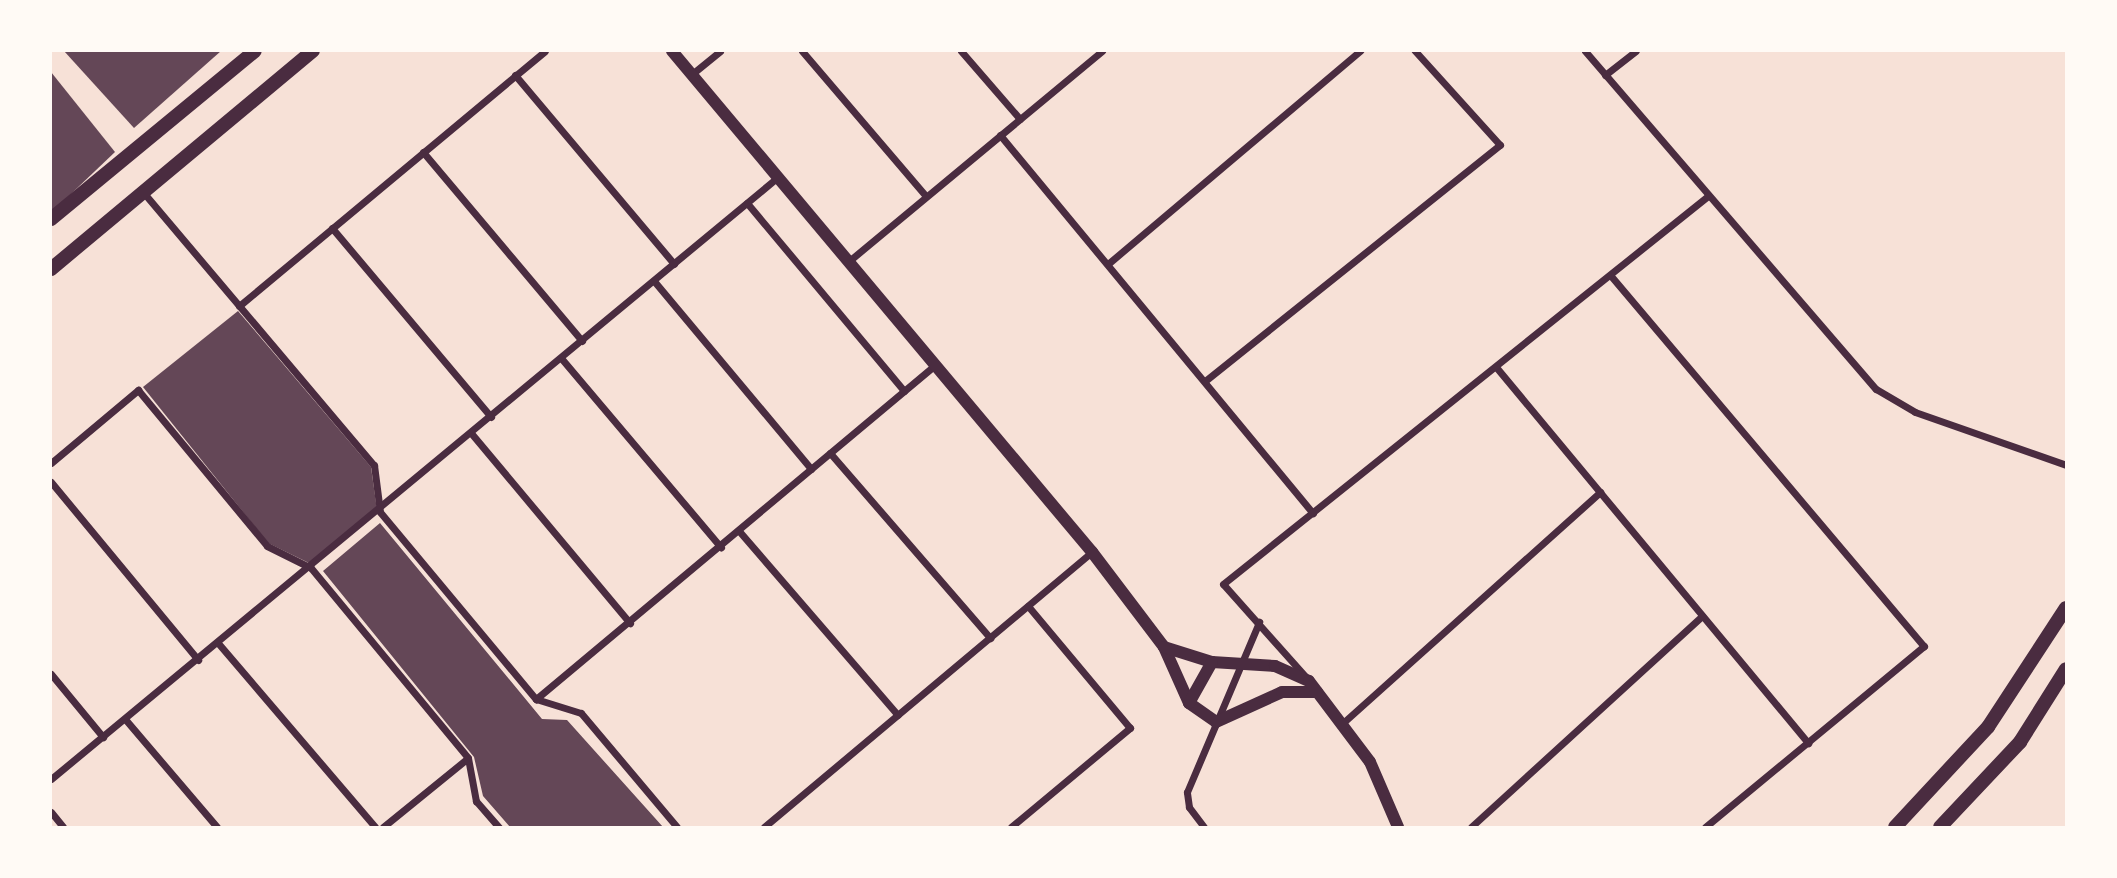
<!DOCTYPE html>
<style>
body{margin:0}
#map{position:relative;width:2117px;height:878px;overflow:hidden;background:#f7e1d7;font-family:"Libre Baskerville",serif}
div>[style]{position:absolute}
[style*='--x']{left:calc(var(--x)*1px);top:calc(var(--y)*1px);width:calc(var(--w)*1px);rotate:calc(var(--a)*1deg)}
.building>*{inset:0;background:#644757}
.minor>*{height:7px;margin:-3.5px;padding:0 3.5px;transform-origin:3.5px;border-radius:3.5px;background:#4a2c40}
.tertiary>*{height:12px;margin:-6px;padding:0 6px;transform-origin:6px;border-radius:6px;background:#4a2c40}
.secondary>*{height:14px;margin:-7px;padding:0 7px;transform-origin:7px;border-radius:7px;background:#4a2c40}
span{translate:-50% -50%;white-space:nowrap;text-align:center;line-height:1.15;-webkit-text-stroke:5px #fffaf5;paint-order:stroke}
.frame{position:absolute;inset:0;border:52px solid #fffaf5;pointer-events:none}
</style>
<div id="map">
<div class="building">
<div style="clip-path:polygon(64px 51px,221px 51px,134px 128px)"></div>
<div style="clip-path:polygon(51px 72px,115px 152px,51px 213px)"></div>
<div style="clip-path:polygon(238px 311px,371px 467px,377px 510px,311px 564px,268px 543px,143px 387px)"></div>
<div style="clip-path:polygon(380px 523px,542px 719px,567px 720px,663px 827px,510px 827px,483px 796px,474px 757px,323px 571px)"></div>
</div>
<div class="minor">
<div style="--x:802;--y:51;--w:191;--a:49.5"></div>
<div style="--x:961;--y:51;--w:90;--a:49.1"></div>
<div style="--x:1585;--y:51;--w:446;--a:49.3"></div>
<div style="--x:1876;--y:389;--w:45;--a:30.5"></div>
<div style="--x:1915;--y:412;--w:160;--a:19.3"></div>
<div style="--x:692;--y:74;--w:36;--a:-39"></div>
<div style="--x:515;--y:75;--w:247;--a:49.9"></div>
<div style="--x:1605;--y:75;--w:39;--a:-38"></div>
<div style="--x:1000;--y:135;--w:491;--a:50.4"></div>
<div style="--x:423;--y:152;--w:247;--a:49.9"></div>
<div style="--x:143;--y:192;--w:358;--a:49.8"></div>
<div style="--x:374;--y:465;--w:47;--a:82.7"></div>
<div style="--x:380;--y:512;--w:244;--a:50.2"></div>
<div style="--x:747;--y:203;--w:245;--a:50.1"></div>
<div style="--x:332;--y:228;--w:247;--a:49.9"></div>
<div style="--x:849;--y:261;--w:329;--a:-39.7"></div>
<div style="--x:1109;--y:263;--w:329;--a:-40.2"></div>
<div style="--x:1611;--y:276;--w:485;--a:49.8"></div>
<div style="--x:1924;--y:646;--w:284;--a:140.4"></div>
<div style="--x:654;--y:281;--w:245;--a:50.1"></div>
<div style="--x:239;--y:306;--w:398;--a:-39.8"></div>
<div style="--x:561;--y:358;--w:248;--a:49.8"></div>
<div style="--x:1496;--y:367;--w:489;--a:50.3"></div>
<div style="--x:1205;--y:381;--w:378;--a:-38.7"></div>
<div style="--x:1500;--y:145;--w:127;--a:-132.1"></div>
<div style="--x:471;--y:433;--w:248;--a:50.1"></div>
<div style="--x:830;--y:453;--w:245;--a:49.1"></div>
<div style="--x:51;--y:463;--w:114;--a:-40"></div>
<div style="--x:138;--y:390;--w:202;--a:50.4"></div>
<div style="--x:267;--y:546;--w:49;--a:26.6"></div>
<div style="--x:311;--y:568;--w:246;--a:50.4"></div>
<div style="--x:468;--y:758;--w:44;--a:79.5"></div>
<div style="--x:476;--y:801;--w:35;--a:49"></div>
<div style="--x:51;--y:482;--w:231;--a:50.4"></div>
<div style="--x:739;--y:531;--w:243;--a:49.2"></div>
<div style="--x:218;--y:643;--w:242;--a:49.5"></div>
<div style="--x:51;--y:674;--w:82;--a:50.5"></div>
<div style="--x:1305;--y:676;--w:123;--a:-131.7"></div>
<div style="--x:1223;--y:584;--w:621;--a:-38.66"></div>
<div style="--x:536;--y:699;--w:520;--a:-39.93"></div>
<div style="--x:536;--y:699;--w:47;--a:17.3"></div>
<div style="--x:581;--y:713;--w:149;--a:49.9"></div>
<div style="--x:125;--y:719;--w:142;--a:49.6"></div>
<div style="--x:1345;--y:721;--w:343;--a:-41.9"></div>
<div style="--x:51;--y:779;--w:944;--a:-39.63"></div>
<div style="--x:51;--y:812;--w:19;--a:51"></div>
<div style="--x:383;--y:827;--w:109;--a:-39.1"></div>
<div style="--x:764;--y:827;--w:428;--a:-40"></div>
<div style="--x:1011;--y:827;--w:155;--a:-39.8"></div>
<div style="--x:1130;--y:728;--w:159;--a:-129.9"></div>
<div style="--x:1204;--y:827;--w:25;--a:-127"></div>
<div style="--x:1189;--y:807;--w:15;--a:-98"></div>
<div style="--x:1187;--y:792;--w:185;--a:-67"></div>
<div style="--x:1471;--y:827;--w:313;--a:-42.4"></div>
</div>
<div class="tertiary">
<div style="--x:672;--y:51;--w:654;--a:50.03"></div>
<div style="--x:1092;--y:552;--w:119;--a:52.8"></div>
<div style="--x:1164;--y:647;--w:61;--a:65.9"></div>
<div style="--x:1189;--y:703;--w:33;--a:35"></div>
<div style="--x:1216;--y:722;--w:72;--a:-24.4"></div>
<div style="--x:1282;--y:692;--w:35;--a:0"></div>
<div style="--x:1164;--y:647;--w:50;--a:17.4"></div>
<div style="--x:1212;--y:662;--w:63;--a:3.6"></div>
<div style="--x:1275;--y:666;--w:37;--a:24"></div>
<div style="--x:1309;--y:681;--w:101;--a:53"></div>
<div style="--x:1370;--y:762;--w:71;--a:66.7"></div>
<div style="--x:1189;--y:703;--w:47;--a:-60.7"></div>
</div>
<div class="secondary">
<div style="--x:51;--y:219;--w:264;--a:-39.5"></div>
<div style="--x:51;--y:269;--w:341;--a:-39.8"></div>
<div style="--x:1895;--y:827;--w:137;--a:-47.1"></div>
<div style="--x:1988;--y:727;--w:142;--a:-56.8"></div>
<div style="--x:1940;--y:827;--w:117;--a:-46.7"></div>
<div style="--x:2020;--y:742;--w:86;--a:-57.8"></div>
</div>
<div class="frame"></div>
</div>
